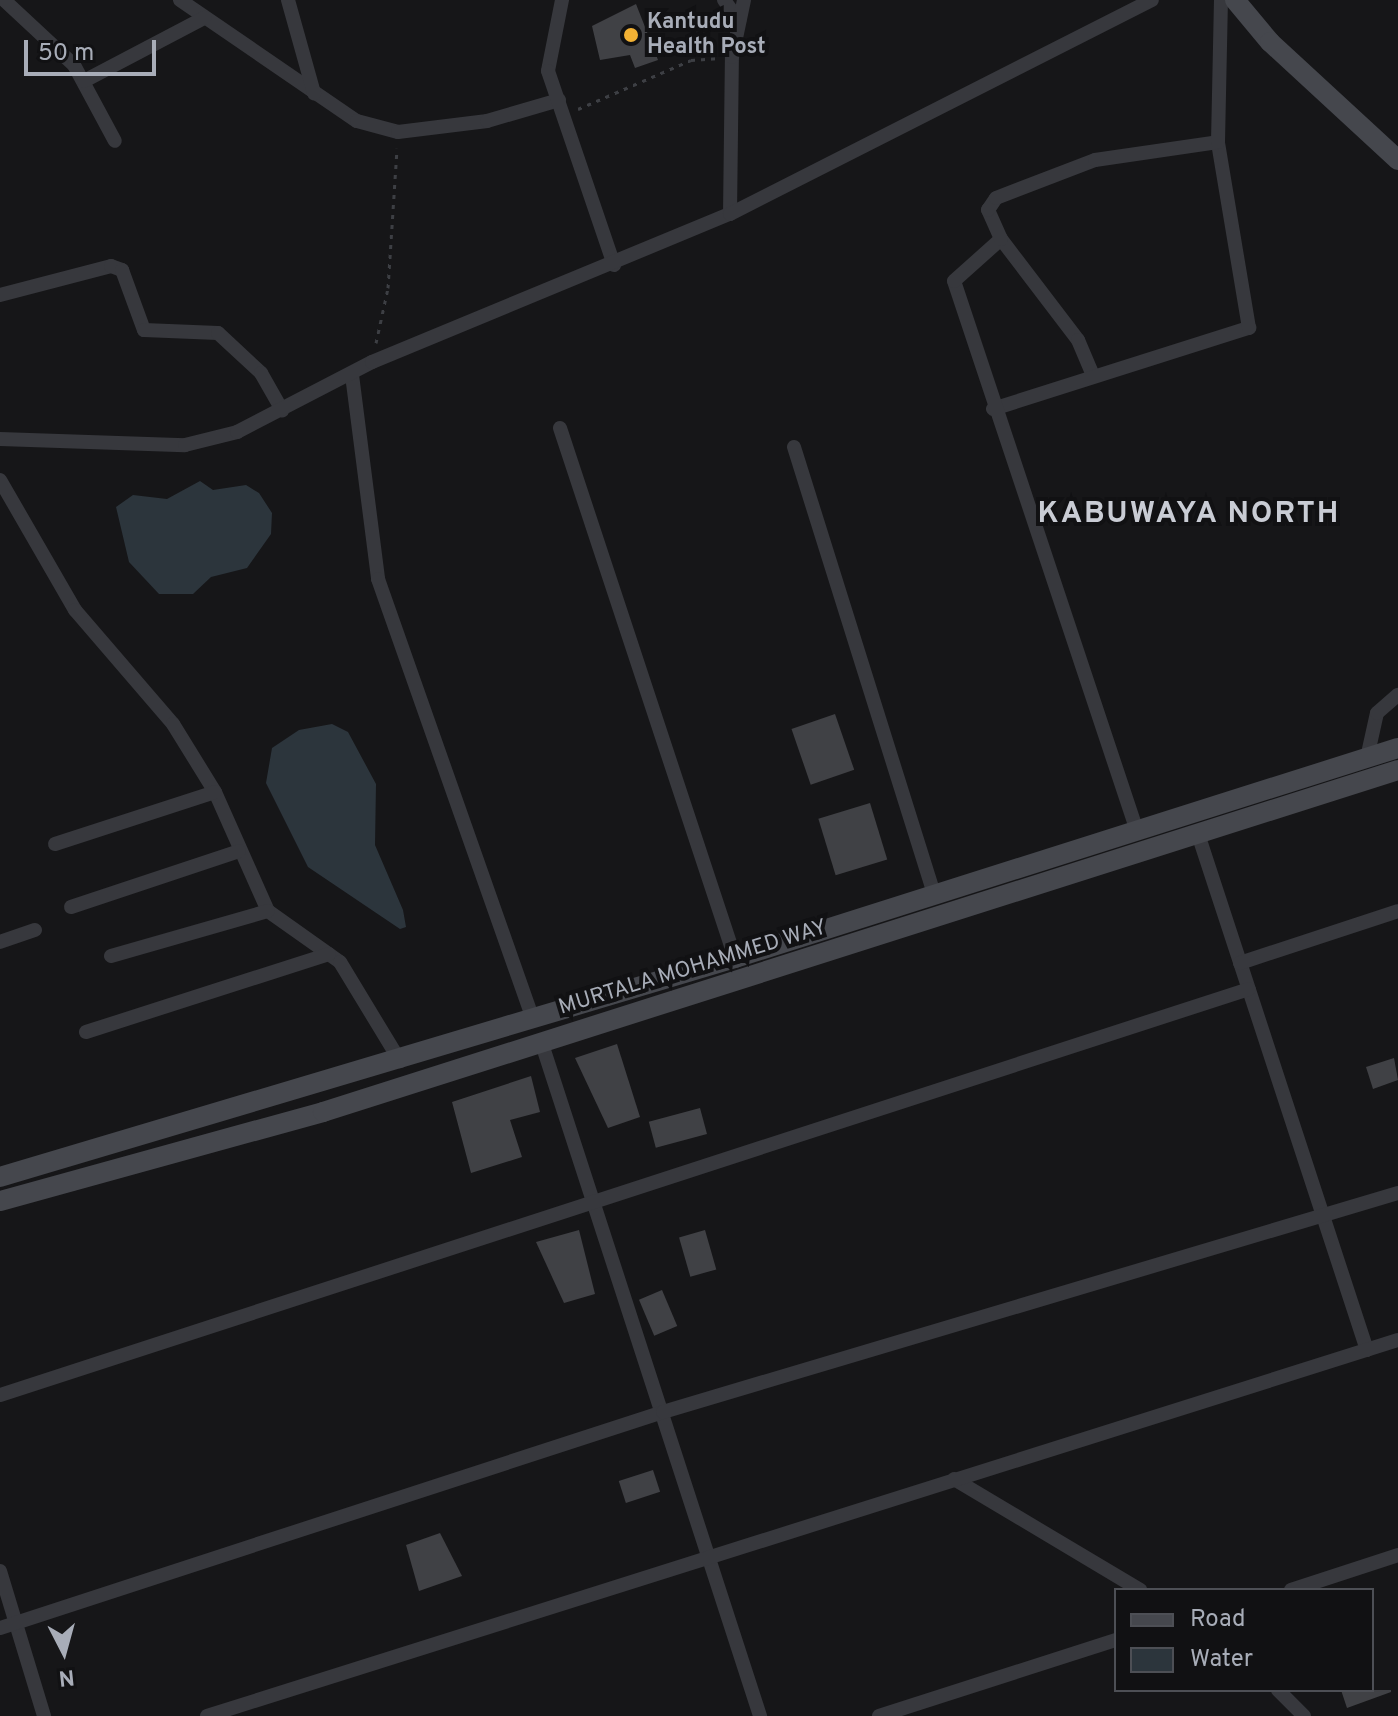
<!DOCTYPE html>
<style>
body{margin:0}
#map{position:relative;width:1398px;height:1716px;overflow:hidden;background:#161618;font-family:Overpass,sans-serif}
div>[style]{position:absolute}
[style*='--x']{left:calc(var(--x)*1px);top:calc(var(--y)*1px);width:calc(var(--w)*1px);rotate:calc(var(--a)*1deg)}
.water>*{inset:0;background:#2c353c}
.building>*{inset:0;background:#404145;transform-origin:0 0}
.path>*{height:3px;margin-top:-1.5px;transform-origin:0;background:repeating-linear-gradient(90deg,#3d3f44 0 4px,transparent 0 10px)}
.minor>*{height:14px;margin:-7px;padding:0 7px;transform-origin:7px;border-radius:7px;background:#37383d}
.secondary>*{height:20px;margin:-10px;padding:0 10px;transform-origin:10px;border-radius:10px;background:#45474d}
.dots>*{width:22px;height:22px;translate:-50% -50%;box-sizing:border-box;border:4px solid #111113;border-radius:50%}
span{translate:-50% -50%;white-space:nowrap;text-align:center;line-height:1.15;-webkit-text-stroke:8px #111113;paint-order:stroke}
.poi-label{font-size:22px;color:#a8adb8;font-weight:700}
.left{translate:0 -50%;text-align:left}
.street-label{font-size:22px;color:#a8adb8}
.district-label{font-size:30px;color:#c9ccd4;font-weight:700;letter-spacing:2px}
.legend{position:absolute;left:1114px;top:1588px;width:260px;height:104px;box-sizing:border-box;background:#111113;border:2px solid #4d4f55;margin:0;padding:10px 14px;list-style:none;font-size:24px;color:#a8adb8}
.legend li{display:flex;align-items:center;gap:16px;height:40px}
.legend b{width:40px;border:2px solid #4d4f55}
.north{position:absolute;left:24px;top:1612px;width:80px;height:80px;-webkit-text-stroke:6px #111113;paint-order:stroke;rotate:174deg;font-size:22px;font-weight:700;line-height:32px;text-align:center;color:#a8adb8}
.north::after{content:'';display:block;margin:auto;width:28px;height:36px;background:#a8adb8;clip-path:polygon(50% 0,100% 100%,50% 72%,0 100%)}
.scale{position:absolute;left:24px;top:40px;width:132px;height:36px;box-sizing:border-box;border:4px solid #a8adb8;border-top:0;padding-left:10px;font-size:24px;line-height:28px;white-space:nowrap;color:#a8adb8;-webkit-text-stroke:6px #111113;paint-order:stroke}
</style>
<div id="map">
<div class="water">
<div style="clip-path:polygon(200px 481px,213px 490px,246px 485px,259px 493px,272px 513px,271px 534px,247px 568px,211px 577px,193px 594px,159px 594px,129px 562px,116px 507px,133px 495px,167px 499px)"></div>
<div style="clip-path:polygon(332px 724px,348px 732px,376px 784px,375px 845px,403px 910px,406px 927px,400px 929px,308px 867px,266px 783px,272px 748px,299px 730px)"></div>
</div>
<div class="building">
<div style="clip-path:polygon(636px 4px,658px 60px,635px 68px,630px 55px,600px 60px,592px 26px)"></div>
<div style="left:835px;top:714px;width:59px;height:46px;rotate:71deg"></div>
<div style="left:870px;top:803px;width:59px;height:54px;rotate:73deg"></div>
<div style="clip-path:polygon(617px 1044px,640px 1117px,608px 1128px,575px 1058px)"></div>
<div style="clip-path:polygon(1394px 1058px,1398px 1080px,1373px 1089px,1366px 1067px)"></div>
<div style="clip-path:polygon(531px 1076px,540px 1112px,510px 1120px,522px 1157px,471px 1173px,452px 1102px)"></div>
<div style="left:700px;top:1108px;width:27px;height:53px;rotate:75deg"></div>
<div style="clip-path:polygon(579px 1230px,595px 1294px,564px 1303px,536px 1242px)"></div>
<div style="left:705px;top:1230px;width:41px;height:27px;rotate:74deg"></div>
<div style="left:662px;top:1290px;width:39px;height:25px;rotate:67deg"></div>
<div style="left:653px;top:1470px;width:23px;height:36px;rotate:72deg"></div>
<div style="clip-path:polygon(440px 1533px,462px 1576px,419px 1591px,406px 1545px)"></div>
<div style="clip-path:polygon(1341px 1690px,1391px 1690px,1391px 1692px,1347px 1708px)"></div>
</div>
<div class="path">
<div style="--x:578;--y:109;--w:123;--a:-23.4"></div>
<div style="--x:691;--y:60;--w:26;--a:-4"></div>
<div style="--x:376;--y:343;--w:56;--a:-77.7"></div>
<div style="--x:388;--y:288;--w:140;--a:-86.3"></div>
</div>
<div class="minor">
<div style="--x:4;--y:0;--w:96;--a:42.9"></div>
<div style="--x:74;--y:65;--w:86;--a:61.7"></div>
<div style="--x:180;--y:0;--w:214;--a:34.4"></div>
<div style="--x:357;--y:121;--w:42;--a:15"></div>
<div style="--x:398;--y:132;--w:90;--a:-7"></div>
<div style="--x:487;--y:121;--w:75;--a:-16.3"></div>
<div style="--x:288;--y:0;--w:97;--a:74.4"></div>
<div style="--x:562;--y:0;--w:72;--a:101.2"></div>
<div style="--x:548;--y:71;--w:205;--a:71.2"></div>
<div style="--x:724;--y:0;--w:26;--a:54"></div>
<div style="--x:84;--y:81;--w:136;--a:-27.7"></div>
<div style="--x:730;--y:214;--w:157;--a:-89.3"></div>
<div style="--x:732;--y:57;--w:58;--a:-78.1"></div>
<div style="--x:1001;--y:239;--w:127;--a:52.7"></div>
<div style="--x:1078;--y:340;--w:39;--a:67"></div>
<div style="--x:0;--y:295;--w:115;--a:-14.6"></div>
<div style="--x:111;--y:266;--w:12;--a:20"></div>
<div style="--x:122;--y:270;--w:64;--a:69.9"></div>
<div style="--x:144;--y:330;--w:74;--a:2.3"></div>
<div style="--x:218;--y:333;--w:59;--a:42.9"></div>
<div style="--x:261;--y:373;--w:43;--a:60.4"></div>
<div style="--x:352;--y:375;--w:206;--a:82.7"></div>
<div style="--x:378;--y:579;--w:467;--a:70.6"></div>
<div style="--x:993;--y:409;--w:269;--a:-17.6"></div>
<div style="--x:1249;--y:328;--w:189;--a:-99.5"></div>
<div style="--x:560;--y:428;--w:558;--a:71.73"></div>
<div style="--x:0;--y:439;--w:185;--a:1.9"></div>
<div style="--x:185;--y:445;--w:54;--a:-14"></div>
<div style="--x:237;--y:432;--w:152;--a:-27.4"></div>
<div style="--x:372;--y:362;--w:387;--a:-22.5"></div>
<div style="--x:730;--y:214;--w:473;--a:-26.9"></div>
<div style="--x:794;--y:447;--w:467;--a:72.6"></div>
<div style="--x:0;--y:480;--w:150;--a:60"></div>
<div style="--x:75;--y:610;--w:150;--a:49.3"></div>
<div style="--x:173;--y:724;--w:80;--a:58.3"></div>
<div style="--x:215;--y:792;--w:130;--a:66"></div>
<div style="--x:268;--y:911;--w:88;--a:35.3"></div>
<div style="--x:340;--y:962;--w:116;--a:58.8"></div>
<div style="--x:1367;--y:758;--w:46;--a:-77.5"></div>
<div style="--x:1377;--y:713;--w:28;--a:-41"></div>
<div style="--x:1136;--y:828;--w:576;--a:-108.4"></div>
<div style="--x:954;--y:281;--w:63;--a:-41.8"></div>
<div style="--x:1001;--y:239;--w:32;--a:-114"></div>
<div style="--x:988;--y:210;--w:14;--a:-56"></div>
<div style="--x:996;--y:198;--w:106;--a:-21"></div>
<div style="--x:1095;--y:160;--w:124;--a:-8.3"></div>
<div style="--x:1218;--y:142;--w:142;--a:-88.8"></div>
<div style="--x:1198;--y:834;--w:543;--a:71.87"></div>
<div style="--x:55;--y:844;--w:168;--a:-18"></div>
<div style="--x:71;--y:907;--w:177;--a:-18.4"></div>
<div style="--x:0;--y:942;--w:37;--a:-19"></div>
<div style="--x:111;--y:956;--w:163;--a:-16"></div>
<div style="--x:1240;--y:963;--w:166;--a:-18.2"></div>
<div style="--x:86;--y:1032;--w:255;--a:-17.8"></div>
<div style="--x:541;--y:1041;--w:710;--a:72.02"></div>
<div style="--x:0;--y:1395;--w:1313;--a:-18.01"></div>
<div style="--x:954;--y:1479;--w:217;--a:30.8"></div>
<div style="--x:0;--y:1571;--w:152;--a:73.1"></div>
<div style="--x:1291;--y:1590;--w:113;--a:-18.1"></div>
<div style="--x:0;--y:1628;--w:697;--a:-18.05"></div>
<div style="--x:663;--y:1412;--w:767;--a:-16.59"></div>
<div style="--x:1278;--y:1690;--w:37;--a:45"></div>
<div style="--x:207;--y:1716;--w:1249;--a:-17.52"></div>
<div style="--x:879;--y:1716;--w:249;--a:-17.8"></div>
</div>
<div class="secondary">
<div style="--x:1235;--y:0;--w:55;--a:50.2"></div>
<div style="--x:1270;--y:42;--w:174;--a:42.7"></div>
<div style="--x:0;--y:1177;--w:767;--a:-16.59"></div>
<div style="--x:735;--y:958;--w:695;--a:-17.58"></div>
<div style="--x:0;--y:1201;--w:335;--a:-15.4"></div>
<div style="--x:323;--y:1112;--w:1128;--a:-17.65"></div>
</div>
<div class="dots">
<div style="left:631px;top:35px;background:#f2b134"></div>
</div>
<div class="poi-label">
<span class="left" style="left:647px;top:35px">Kantudu<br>Health Post</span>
</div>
<div class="street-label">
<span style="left:693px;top:968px;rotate:-17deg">MURTALA MOHAMMED WAY</span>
</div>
<div class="district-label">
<span style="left:1189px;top:515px">KABUWAYA NORTH</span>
</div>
<ul class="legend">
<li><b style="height:10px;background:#45474d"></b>Road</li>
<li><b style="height:22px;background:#2c353c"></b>Water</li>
</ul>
<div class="north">N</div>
<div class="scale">50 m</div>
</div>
